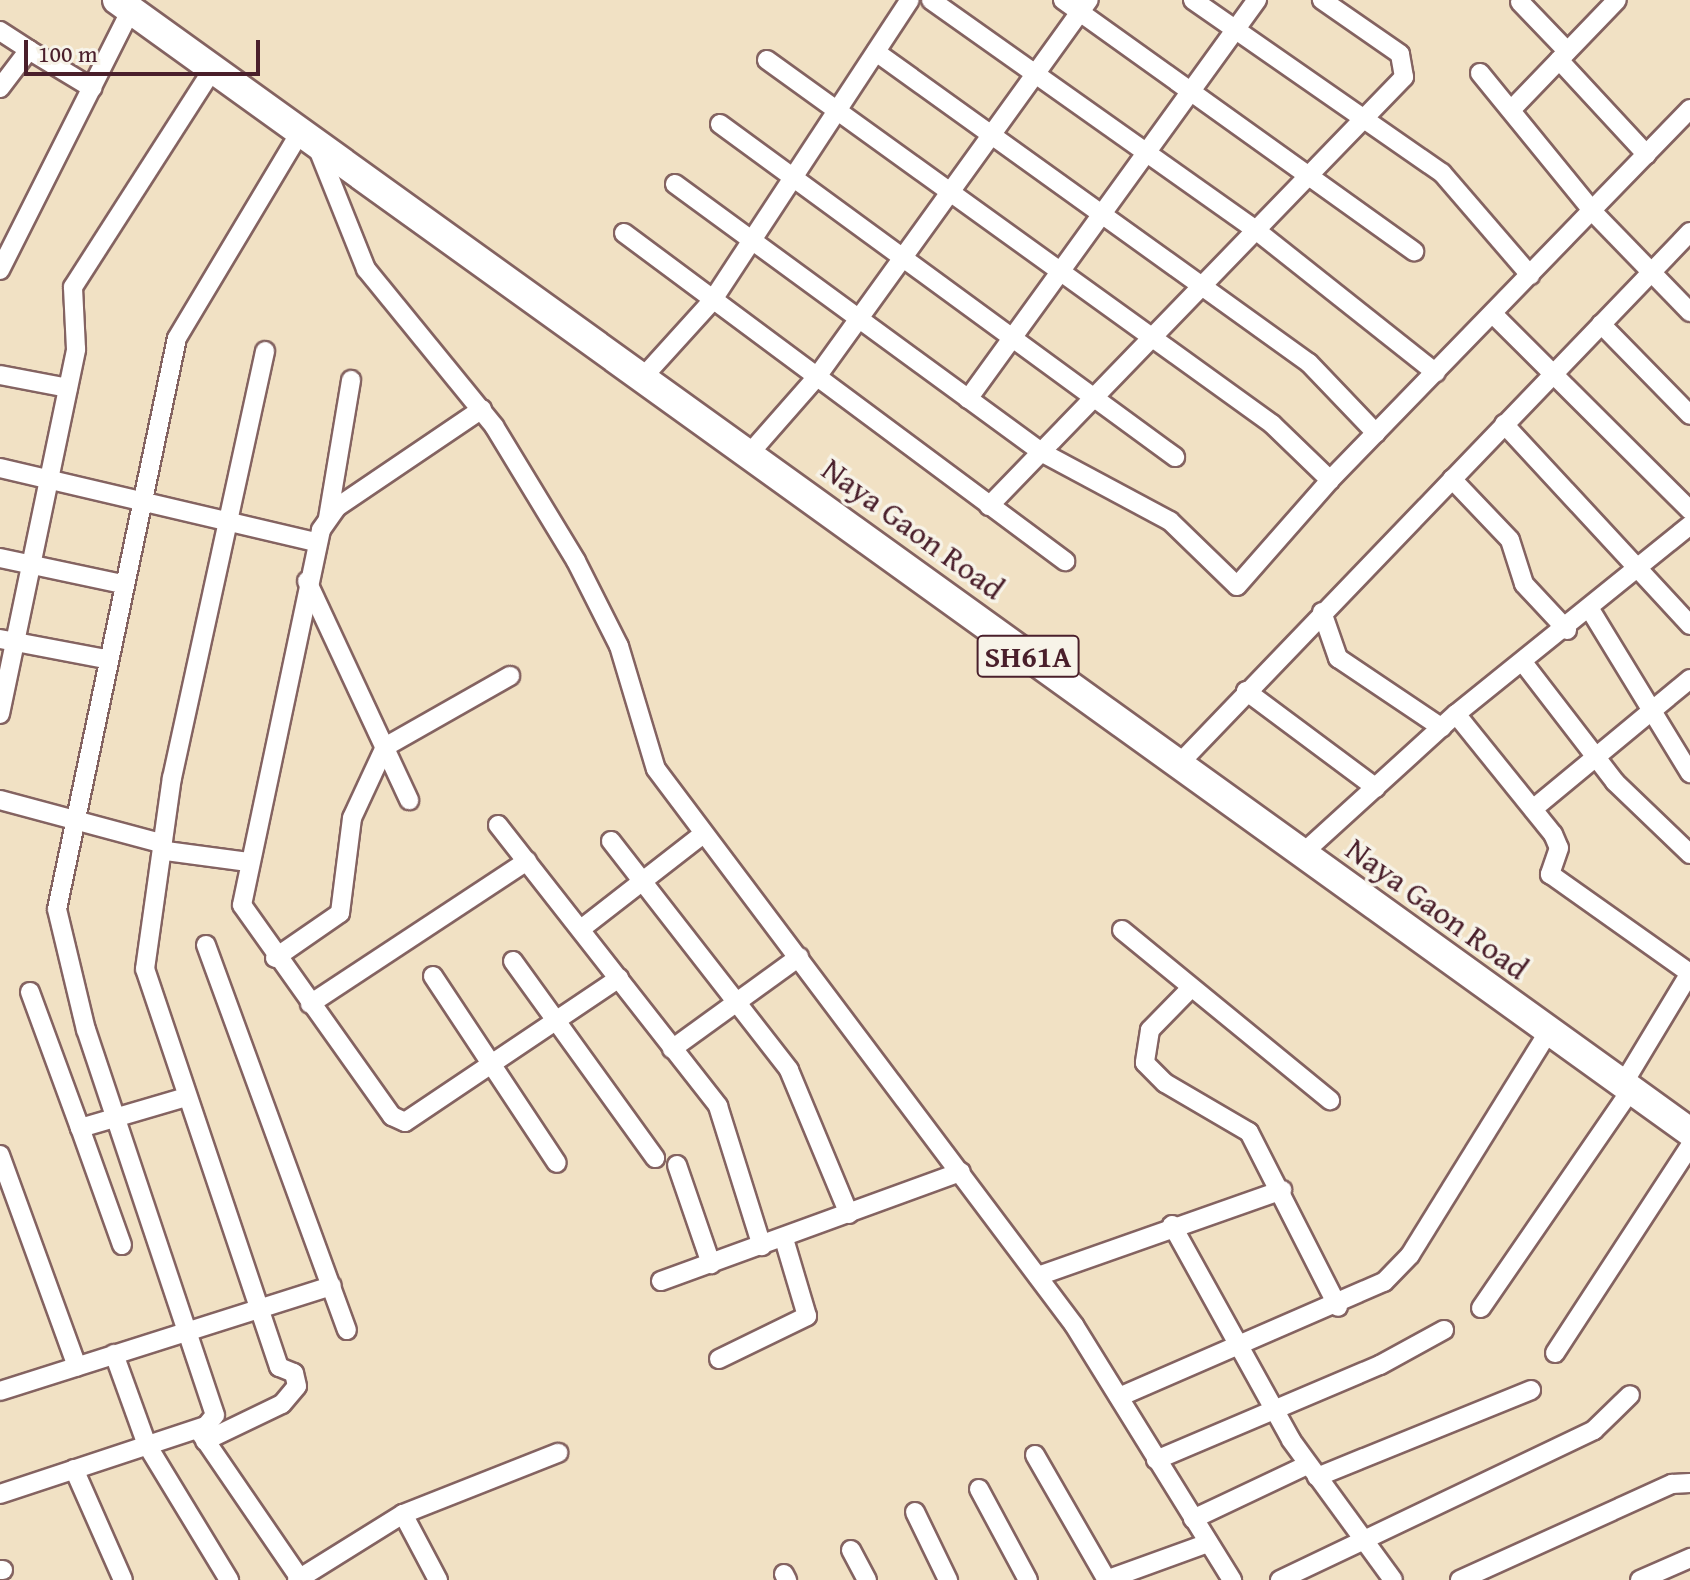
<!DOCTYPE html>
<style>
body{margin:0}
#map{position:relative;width:1690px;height:1580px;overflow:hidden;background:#f1e1c4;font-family:"Gentium Book Plus",serif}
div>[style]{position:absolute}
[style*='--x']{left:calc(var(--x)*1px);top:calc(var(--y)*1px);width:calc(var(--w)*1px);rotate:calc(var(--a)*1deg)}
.roads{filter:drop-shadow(2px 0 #846361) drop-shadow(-2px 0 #846361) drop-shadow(0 2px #846361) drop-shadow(0 -2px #846361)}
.minor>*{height:18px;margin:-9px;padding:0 9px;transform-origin:9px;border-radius:9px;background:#fff}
.primary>*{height:28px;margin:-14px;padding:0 14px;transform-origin:14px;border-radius:14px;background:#fff}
span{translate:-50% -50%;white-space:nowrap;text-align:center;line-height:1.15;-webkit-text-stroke:7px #f7f3e8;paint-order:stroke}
.shield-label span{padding:2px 6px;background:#f7f3e8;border:2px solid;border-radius:6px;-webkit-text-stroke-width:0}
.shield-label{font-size:30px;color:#4a1f2b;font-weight:700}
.street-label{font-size:32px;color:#4a1f2b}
.scale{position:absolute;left:24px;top:40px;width:236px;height:36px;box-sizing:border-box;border:4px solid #4a1f2b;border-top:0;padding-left:10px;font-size:24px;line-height:28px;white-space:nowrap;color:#4a1f2b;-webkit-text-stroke:6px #f7f3e8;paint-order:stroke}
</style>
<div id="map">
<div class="roads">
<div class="minor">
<div style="--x:931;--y:0;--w:400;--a:35.3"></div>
<div style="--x:1257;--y:231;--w:228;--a:38.4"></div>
<div style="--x:1063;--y:0;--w:432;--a:35.6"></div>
<div style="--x:1193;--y:0;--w:303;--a:34.8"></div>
<div style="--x:1442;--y:173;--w:135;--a:49.2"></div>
<div style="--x:1520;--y:2;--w:68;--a:46.2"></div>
<div style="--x:0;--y:31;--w:35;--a:33"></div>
<div style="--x:876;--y:52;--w:533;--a:35.69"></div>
<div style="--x:1309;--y:363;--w:97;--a:46.3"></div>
<div style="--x:767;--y:60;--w:623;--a:35.78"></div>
<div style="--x:1272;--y:424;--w:81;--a:44"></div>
<div style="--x:1559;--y:60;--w:129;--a:47.2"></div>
<div style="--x:1480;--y:73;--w:181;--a:50.8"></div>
<div style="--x:1594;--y:213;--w:138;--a:45.9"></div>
<div style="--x:0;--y:88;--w:48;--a:-52.7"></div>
<div style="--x:29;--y:50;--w:74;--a:31.1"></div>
<div style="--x:1512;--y:109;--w:151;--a:-46.1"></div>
<div style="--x:720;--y:124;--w:564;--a:36.2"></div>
<div style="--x:316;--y:144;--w:135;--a:68.2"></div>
<div style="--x:366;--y:269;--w:203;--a:50.8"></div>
<div style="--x:494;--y:426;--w:158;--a:58.7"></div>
<div style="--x:576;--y:561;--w:95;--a:63.2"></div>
<div style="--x:619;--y:646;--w:128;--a:73.3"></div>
<div style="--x:656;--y:769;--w:696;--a:53.06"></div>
<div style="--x:1074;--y:1325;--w:300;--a:58.2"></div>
<div style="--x:675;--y:184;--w:456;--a:36.2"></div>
<div style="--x:1043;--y:453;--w:144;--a:28.2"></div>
<div style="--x:1170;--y:521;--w:93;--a:44.1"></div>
<div style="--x:1237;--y:586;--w:141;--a:-48.7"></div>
<div style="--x:1330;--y:480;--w:517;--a:-45.86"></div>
<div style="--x:624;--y:233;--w:550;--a:36.64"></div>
<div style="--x:0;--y:270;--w:291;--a:-63.3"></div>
<div style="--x:1493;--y:314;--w:278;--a:44.9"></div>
<div style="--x:1601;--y:324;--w:127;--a:45.6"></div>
<div style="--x:0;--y:375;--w:69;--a:10.8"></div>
<div style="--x:645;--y:375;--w:100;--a:-47.8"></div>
<div style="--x:712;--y:301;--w:360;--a:-56.7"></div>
<div style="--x:968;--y:399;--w:493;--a:-54.1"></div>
<div style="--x:482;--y:409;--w:175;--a:145.9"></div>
<div style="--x:337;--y:507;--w:28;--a:125"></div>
<div style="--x:321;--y:530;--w:383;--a:101.9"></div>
<div style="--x:242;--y:905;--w:259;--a:54.6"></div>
<div style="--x:392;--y:1116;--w:14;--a:25"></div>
<div style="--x:405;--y:1122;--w:258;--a:-33.9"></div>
<div style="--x:1504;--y:424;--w:274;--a:47.2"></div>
<div style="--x:750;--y:453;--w:100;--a:-48.7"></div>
<div style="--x:816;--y:378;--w:466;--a:-54.2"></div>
<div style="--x:0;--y:468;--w:325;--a:13.2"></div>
<div style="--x:1452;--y:479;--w:84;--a:46.4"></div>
<div style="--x:1510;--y:540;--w:46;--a:72.3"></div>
<div style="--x:1524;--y:584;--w:63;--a:46.9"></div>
<div style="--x:989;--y:506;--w:597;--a:-45.95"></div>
<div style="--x:1404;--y:77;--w:23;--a:-100"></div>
<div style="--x:1400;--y:54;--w:95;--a:-145.3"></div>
<div style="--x:328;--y:518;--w:140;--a:-80.5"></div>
<div style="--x:0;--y:558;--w:125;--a:12"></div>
<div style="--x:307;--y:581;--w:242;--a:65"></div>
<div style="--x:1591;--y:611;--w:190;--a:58.6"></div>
<div style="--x:1322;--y:612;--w:49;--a:70.8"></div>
<div style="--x:1338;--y:658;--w:125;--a:33.9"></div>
<div style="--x:0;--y:639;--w:108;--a:10.7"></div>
<div style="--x:1525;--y:665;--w:148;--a:52.4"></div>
<div style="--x:1615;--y:782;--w:104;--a:43.8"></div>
<div style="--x:1246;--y:691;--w:162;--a:36.7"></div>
<div style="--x:0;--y:714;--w:373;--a:-78.2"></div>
<div style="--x:76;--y:349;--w:62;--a:-92.8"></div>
<div style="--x:73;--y:287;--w:259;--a:-57.3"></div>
<div style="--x:1456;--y:714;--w:154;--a:51.1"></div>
<div style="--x:1553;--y:834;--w:15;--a:67"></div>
<div style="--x:1559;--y:848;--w:28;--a:109"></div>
<div style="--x:1550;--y:874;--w:171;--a:35.3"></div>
<div style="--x:1178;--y:765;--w:739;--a:-46.15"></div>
<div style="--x:0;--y:800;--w:167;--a:15"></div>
<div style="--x:161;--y:843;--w:9;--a:58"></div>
<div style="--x:166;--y:851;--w:83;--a:7.6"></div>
<div style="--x:1533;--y:809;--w:204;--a:-39.6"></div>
<div style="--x:498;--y:825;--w:357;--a:51.9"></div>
<div style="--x:718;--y:1106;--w:147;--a:72.6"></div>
<div style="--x:611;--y:841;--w:290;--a:52.1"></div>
<div style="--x:789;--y:1070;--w:156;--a:67.4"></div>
<div style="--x:1302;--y:854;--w:208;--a:-42.3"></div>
<div style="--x:1456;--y:714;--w:301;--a:-38.9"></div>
<div style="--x:581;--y:929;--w:155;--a:-37.9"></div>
<div style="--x:1122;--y:930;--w:269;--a:39.3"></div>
<div style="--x:206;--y:945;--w:410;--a:69.9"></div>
<div style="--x:275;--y:958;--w:79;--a:-34.7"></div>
<div style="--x:340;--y:913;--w:96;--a:-82.8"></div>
<div style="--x:352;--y:818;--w:78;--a:-65.1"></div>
<div style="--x:385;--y:747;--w:144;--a:-29.6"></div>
<div style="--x:513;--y:961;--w:243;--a:54.2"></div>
<div style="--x:433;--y:976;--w:224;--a:56.5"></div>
<div style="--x:1189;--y:990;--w:56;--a:134.3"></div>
<div style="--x:1150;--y:1030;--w:33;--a:99"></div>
<div style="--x:1145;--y:1063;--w:28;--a:45"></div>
<div style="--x:1165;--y:1083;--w:97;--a:30.3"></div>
<div style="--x:1249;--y:1132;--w:196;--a:63"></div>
<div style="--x:30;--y:992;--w:145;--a:69.8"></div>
<div style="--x:310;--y:1004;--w:260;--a:-33.4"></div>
<div style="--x:672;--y:1049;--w:157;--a:-35.9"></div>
<div style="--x:1623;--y:1084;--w:130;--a:-58.9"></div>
<div style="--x:0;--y:1155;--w:225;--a:70"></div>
<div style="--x:677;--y:1165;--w:105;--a:71"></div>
<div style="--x:1172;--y:1225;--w:246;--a:61"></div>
<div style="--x:1291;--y:1440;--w:173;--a:53.9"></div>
<div style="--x:122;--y:1245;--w:124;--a:-109.7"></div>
<div style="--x:80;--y:1128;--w:110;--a:-16.3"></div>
<div style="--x:1038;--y:1276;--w:259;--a:-19.4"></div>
<div style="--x:661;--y:1281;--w:319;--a:-20"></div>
<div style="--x:1481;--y:1308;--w:265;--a:-55.5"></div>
<div style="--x:1555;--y:1353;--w:247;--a:-56.9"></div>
<div style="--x:114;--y:1354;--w:97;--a:70.1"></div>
<div style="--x:147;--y:1445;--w:158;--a:58.7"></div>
<div style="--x:719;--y:1359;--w:98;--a:-26"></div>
<div style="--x:807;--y:1316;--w:80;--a:-106.6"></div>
<div style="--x:0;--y:1391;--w:348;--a:-17.6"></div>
<div style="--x:1119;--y:1397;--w:289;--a:-23.5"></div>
<div style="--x:1384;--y:1282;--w:37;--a:-46"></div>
<div style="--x:1410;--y:1255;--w:264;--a:-58.2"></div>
<div style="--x:199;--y:1431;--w:181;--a:55.6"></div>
<div style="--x:205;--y:1441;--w:85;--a:-25.7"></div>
<div style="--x:282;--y:1404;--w:23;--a:-50"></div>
<div style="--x:297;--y:1386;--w:13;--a:-103"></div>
<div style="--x:294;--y:1373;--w:16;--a:-158"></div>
<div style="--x:279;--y:1367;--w:420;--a:-108.6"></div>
<div style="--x:145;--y:969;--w:193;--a:-82"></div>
<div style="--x:172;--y:778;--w:437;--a:-77.7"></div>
<div style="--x:1035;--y:1455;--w:144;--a:60.1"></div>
<div style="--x:1156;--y:1460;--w:243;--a:-23"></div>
<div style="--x:1380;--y:1365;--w:73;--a:-28.7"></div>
<div style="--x:74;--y:1469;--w:121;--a:66.2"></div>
<div style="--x:1317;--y:1477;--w:231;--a:-22.1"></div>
<div style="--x:979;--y:1489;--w:103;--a:61.7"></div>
<div style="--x:0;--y:1494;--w:217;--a:-18.3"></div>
<div style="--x:206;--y:1426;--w:14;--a:-51"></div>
<div style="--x:215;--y:1415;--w:406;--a:-108.5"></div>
<div style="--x:86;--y:1030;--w:124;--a:-103.5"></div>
<div style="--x:57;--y:909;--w:583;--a:-78.13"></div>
<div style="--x:177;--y:338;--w:241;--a:-59.1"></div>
<div style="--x:915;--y:1512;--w:76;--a:64.1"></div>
<div style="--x:403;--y:1514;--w:75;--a:62.1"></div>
<div style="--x:1193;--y:1519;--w:126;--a:-25.3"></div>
<div style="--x:851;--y:1550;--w:34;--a:62"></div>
<div style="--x:0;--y:1570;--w:3;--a:0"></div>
<div style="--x:784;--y:1574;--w:7;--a:63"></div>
<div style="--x:297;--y:1580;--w:125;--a:-31.9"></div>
<div style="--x:403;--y:1514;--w:167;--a:-21.5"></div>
<div style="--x:1106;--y:1580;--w:109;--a:-19.9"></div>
<div style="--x:1280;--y:1580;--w:348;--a:-25.5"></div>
<div style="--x:1594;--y:1430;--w:50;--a:-44.2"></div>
<div style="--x:1460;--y:1580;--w:233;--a:-24.4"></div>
<div style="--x:1672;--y:1484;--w:18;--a:-3"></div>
<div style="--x:1640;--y:1580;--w:55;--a:-23.7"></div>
</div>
<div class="primary">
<div style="--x:117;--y:0;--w:1938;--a:35.74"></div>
</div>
</div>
<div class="shield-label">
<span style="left:1028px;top:656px">SH61A</span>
</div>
<div class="street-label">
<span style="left:913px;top:529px;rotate:36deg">Naya Gaon Road</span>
<span style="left:1437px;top:909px;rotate:36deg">Naya Gaon Road</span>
</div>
<div class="scale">100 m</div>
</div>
